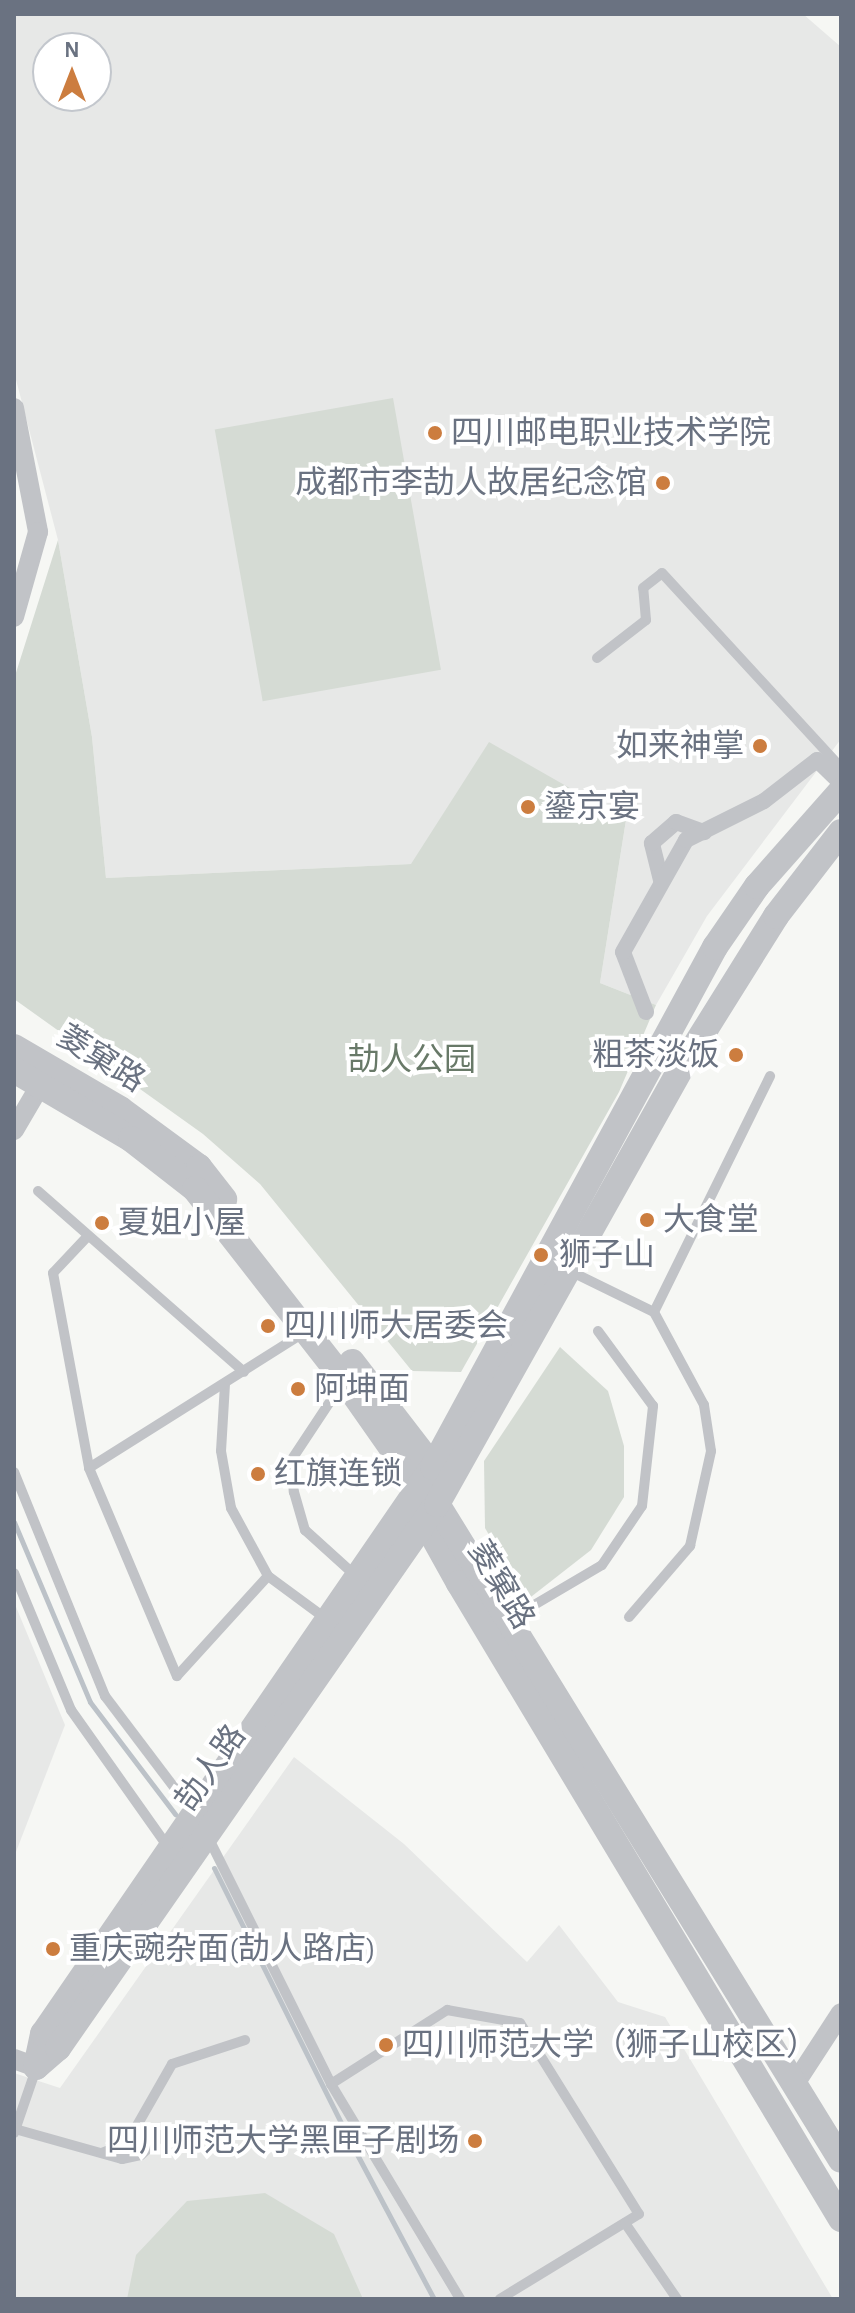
<!DOCTYPE html>
<meta charset="utf-8">
<style>
body{margin:0}
#map{position:relative;width:855px;height:2313px;overflow:hidden;background:#f6f7f4;font-family:"Alegreya Sans","Noto Sans SC",sans-serif}
div>[style]{position:absolute}
[style*='--x']{left:calc(var(--x)*1px);top:calc(var(--y)*1px);width:calc(var(--w)*1px);rotate:calc(var(--a)*1deg)}
.built>*{inset:0;background:#e7e8e7}
.green>*{inset:0;background:#d5dbd4;transform-origin:0 0}
.stream>*{height:5px;margin:-2.5px;padding:0 2.5px;transform-origin:2.5px;border-radius:2.5px;background:#bcc2c8}
.service>*{height:10px;margin:-5px;padding:0 5px;transform-origin:5px;border-radius:5px;background:#c1c3c7}
.pedestrian>*{height:16px;margin:-8px;padding:0 8px;transform-origin:8px;border-radius:8px;background:#c1c3c7}
.minor>*{height:20px;margin:-10px;padding:0 10px;transform-origin:10px;border-radius:10px;background:#c1c3c7}
.tertiary>*{height:26px;margin:-13px;padding:0 13px;transform-origin:13px;border-radius:13px;background:#c1c3c7}
.dots>*{width:22px;height:22px;translate:-50% -50%;box-sizing:border-box;border:4px solid #fff;border-radius:50%}
span{translate:-50% -50%;white-space:nowrap;text-align:center;line-height:1.15;-webkit-text-stroke:8px #fff;paint-order:stroke}
.poi-label{font-size:32px;color:#6a7281}
.left{translate:0 -50%;text-align:left}
.right{translate:-100% -50%;text-align:right}
.street-label{font-size:32px;color:#6a7281}
.park-label{font-size:32px;color:#687968}
.frame{position:absolute;inset:0;border:16px solid #6a7281;pointer-events:none}
.north{position:absolute;left:32px;top:32px;width:80px;height:80px;box-sizing:border-box;background:#fff;border:2px solid #c3c7cd;border-radius:50%;rotate:0deg;font-size:22px;font-weight:700;line-height:32px;text-align:center;color:#6a7281}
.north::after{content:'';display:block;margin:auto;width:28px;height:36px;background:#cc7d3f;clip-path:polygon(50% 0,100% 100%,50% 72%,0 100%)}
</style>
<div id="map">
<div class="built">
<div style="clip-path:polygon(evenodd,14px 14px,803px 14px,841px 47px,841px 739px,707px 916px,656px 1005px,600px 983px,626px 820px,411px 864px,106px 878px,92px 737px,58px 540px,14px 372px,14px 14px,48px 48px,96px 48px,96px 96px,48px 96px,48px 48px)"></div>
<div style="clip-path:polygon(14px 1602px,65px 1725px,14px 1857px)"></div>
<div style="clip-path:polygon(294px 1757px,404px 1844px,527px 1962px,559px 1925px,618px 2002px,665px 2017px,833px 2299px,14px 2299px,14px 2073px,60px 2088px)"></div>
</div>
<div class="green">
<div style="left:393px;top:398px;width:276px;height:181px;rotate:80deg"></div>
<div style="clip-path:polygon(58px 540px,92px 737px,106px 878px,411px 864px,489px 742px,626px 820px,600px 983px,656px 1005px,619px 1092px,461px 1372px,412px 1371px,260px 1184px,203px 1134px,14px 999px,14px 679px)"></div>
<div style="clip-path:polygon(560px 1347px,608px 1391px,624px 1446px,624px 1497px,591px 1550px,527px 1600px,485px 1528px,484px 1461px)"></div>
<div style="clip-path:polygon(265px 2193px,334px 2234px,363px 2299px,127px 2299px,136px 2255px,187px 2201px)"></div>
</div>
<div class="stream">
<div style="--x:14;--y:1522;--w:195;--a:67.1"></div>
<div style="--x:90;--y:1702;--w:141;--a:52.8"></div>
<div style="--x:214;--y:1868;--w:287;--a:63.5"></div>
<div style="--x:351;--y:2143;--w:177;--a:62"></div>
</div>
<div class="service">
<div style="--x:597;--y:658;--w:62;--a:-37.8"></div>
<div style="--x:646;--y:620;--w:32;--a:-95"></div>
<div style="--x:643;--y:588;--w:24;--a:-38"></div>
<div style="--x:662;--y:573;--w:265;--a:47.4"></div>
<div style="--x:38;--y:1191;--w:274;--a:41.3"></div>
<div style="--x:86;--y:1238;--w:48;--a:133.3"></div>
<div style="--x:53;--y:1273;--w:198;--a:79.5"></div>
<div style="--x:89;--y:1468;--w:226;--a:67.1"></div>
<div style="--x:177;--y:1676;--w:135;--a:-47.7"></div>
<div style="--x:572;--y:1272;--w:91;--a:26"></div>
<div style="--x:654;--y:1312;--w:263;--a:-63.8"></div>
<div style="--x:343;--y:1382;--w:92;--a:123.5"></div>
<div style="--x:292;--y:1459;--w:33;--a:87"></div>
<div style="--x:294;--y:1492;--w:40;--a:74"></div>
<div style="--x:305;--y:1530;--w:70;--a:42.1"></div>
<div style="--x:225;--y:1384;--w:67;--a:93.4"></div>
<div style="--x:221;--y:1451;--w:58;--a:80"></div>
<div style="--x:231;--y:1508;--w:77;--a:61.4"></div>
<div style="--x:268;--y:1576;--w:71;--a:36.4"></div>
<div style="--x:89;--y:1468;--w:255;--a:-32.2"></div>
<div style="--x:14;--y:1472;--w:242;--a:67.9"></div>
<div style="--x:105;--y:1696;--w:144;--a:52.9"></div>
<div style="--x:14;--y:1573;--w:148;--a:67.4"></div>
<div style="--x:71;--y:1710;--w:168;--a:54.7"></div>
<div style="--x:629;--y:1617;--w:94;--a:-49.3"></div>
<div style="--x:690;--y:1546;--w:97;--a:-77.5"></div>
<div style="--x:711;--y:1451;--w:47;--a:-98.7"></div>
<div style="--x:704;--y:1405;--w:106;--a:-118.3"></div>
<div style="--x:512;--y:1618;--w:104;--a:-30.5"></div>
<div style="--x:602;--y:1565;--w:71;--a:-55.9"></div>
<div style="--x:642;--y:1506;--w:101;--a:-83.7"></div>
<div style="--x:653;--y:1406;--w:93;--a:-126.3"></div>
<div style="--x:208;--y:1837;--w:276;--a:63.5"></div>
<div style="--x:331;--y:2084;--w:251;--a:59"></div>
<div style="--x:331;--y:2084;--w:138;--a:-32.5"></div>
<div style="--x:447;--y:2010;--w:74;--a:10.1"></div>
<div style="--x:520;--y:2023;--w:225;--a:58.1"></div>
<div style="--x:639;--y:2214;--w:163;--a:148.6"></div>
<div style="--x:15;--y:2129;--w:111;--a:15.7"></div>
<div style="--x:122;--y:2159;--w:19;--a:-12"></div>
<div style="--x:141;--y:2155;--w:33;--a:-43"></div>
<div style="--x:14;--y:2133;--w:68;--a:-71"></div>
<div style="--x:102;--y:2153;--w:27;--a:-22"></div>
<div style="--x:127;--y:2143;--w:91;--a:-60.3"></div>
<div style="--x:172;--y:2064;--w:77;--a:-18.2"></div>
<div style="--x:625;--y:2223;--w:92;--a:55.6"></div>
</div>
<div class="pedestrian">
<div style="--x:661;--y:880;--w:38;--a:-104"></div>
<div style="--x:652;--y:843;--w:32;--a:-41"></div>
<div style="--x:676;--y:822;--w:30;--a:20"></div>
<div style="--x:646;--y:1012;--w:64;--a:-111"></div>
<div style="--x:623;--y:952;--w:129;--a:-60.6"></div>
<div style="--x:686;--y:840;--w:87;--a:-26.6"></div>
<div style="--x:764;--y:801;--w:67;--a:-37.7"></div>
<div style="--x:817;--y:760;--w:33;--a:44"></div>
</div>
<div class="minor">
<div style="--x:14;--y:408;--w:126;--a:79"></div>
<div style="--x:38;--y:532;--w:88;--a:105.8"></div>
<div style="--x:14;--y:1130;--w:53;--a:-59.6"></div>
<div style="--x:14;--y:2059;--w:23;--a:20"></div>
<div style="--x:796;--y:2082;--w:82;--a:-56.9"></div>
</div>
<div class="tertiary">
<div style="--x:14;--y:1047;--w:123;--a:30.3"></div>
<div style="--x:120;--y:1109;--w:98;--a:36.3"></div>
<div style="--x:199;--y:1167;--w:41;--a:52"></div>
<div style="--x:14;--y:1070;--w:136;--a:30.5"></div>
<div style="--x:131;--y:1139;--w:81;--a:38"></div>
<div style="--x:195;--y:1189;--w:242;--a:52"></div>
<div style="--x:344;--y:1380;--w:131;--a:55"></div>
<div style="--x:419;--y:1487;--w:36;--a:80"></div>
<div style="--x:425;--y:1522;--w:70;--a:60.9"></div>
<div style="--x:459;--y:1583;--w:742;--a:59.01"></div>
<div style="--x:352;--y:1362;--w:133;--a:52.4"></div>
<div style="--x:433;--y:1467;--w:37;--a:84"></div>
<div style="--x:437;--y:1504;--w:770;--a:58.37"></div>
<div style="--x:36;--y:2067;--w:34;--a:-78"></div>
<div style="--x:43;--y:2034;--w:688;--a:-55.48"></div>
<div style="--x:433;--y:1467;--w:592;--a:-61.53"></div>
<div style="--x:715;--y:947;--w:74;--a:-55.5"></div>
<div style="--x:757;--y:886;--w:127;--a:-48.5"></div>
<div style="--x:36;--y:2067;--w:29;--a:-41"></div>
<div style="--x:58;--y:2048;--w:663;--a:-55.14"></div>
<div style="--x:437;--y:1504;--w:503;--a:-60.74"></div>
<div style="--x:683;--y:1065;--w:176;--a:-58"></div>
<div style="--x:776;--y:916;--w:106;--a:-52.3"></div>
</div>
<div class="dots">
<div style="left:435px;top:433px;background:#cc7d3f"></div>
<div style="left:663px;top:483px;background:#cc7d3f"></div>
<div style="left:760px;top:746px;background:#cc7d3f"></div>
<div style="left:528px;top:807px;background:#cc7d3f"></div>
<div style="left:736px;top:1055px;background:#cc7d3f"></div>
<div style="left:647px;top:1220px;background:#cc7d3f"></div>
<div style="left:102px;top:1223px;background:#cc7d3f"></div>
<div style="left:541px;top:1255px;background:#cc7d3f"></div>
<div style="left:268px;top:1326px;background:#cc7d3f"></div>
<div style="left:298px;top:1389px;background:#cc7d3f"></div>
<div style="left:258px;top:1474px;background:#cc7d3f"></div>
<div style="left:53px;top:1949px;background:#cc7d3f"></div>
<div style="left:386px;top:2045px;background:#cc7d3f"></div>
<div style="left:475px;top:2141px;background:#cc7d3f"></div>
</div>
<div class="poi-label">
<span class="left" style="left:451px;top:433px">四川邮电职业技术学院</span>
<span class="right" style="left:647px;top:483px">成都市李劼人故居纪念馆</span>
<span class="right" style="left:744px;top:746px">如来神掌</span>
<span class="left" style="left:544px;top:807px">鎏京宴</span>
<span class="right" style="left:720px;top:1055px">粗茶淡饭</span>
<span class="left" style="left:663px;top:1220px">大食堂</span>
<span class="left" style="left:118px;top:1223px">夏姐小屋</span>
<span class="left" style="left:559px;top:1255px">狮子山</span>
<span class="left" style="left:284px;top:1326px">四川师大居委会</span>
<span class="left" style="left:314px;top:1389px">阿坤面</span>
<span class="left" style="left:274px;top:1474px">红旗连锁</span>
<span class="left" style="left:69px;top:1949px">重庆豌杂面(劼人路店)</span>
<span class="left" style="left:402px;top:2045px">四川师范大学（狮子山校区）</span>
<span class="right" style="left:459px;top:2141px">四川师范大学黑匣子剧场</span>
</div>
<div class="street-label">
<span style="left:101px;top:1059px;rotate:32deg">菱窠路</span>
<span style="left:501px;top:1585px;rotate:59deg">菱窠路</span>
<span style="left:211px;top:1768px;rotate:-55deg">劼人路</span>
</div>
<div class="park-label">
<span style="left:412px;top:1060px">劼人公园</span>
</div>
<div class="frame"></div>
<div class="north">N</div>
</div>
